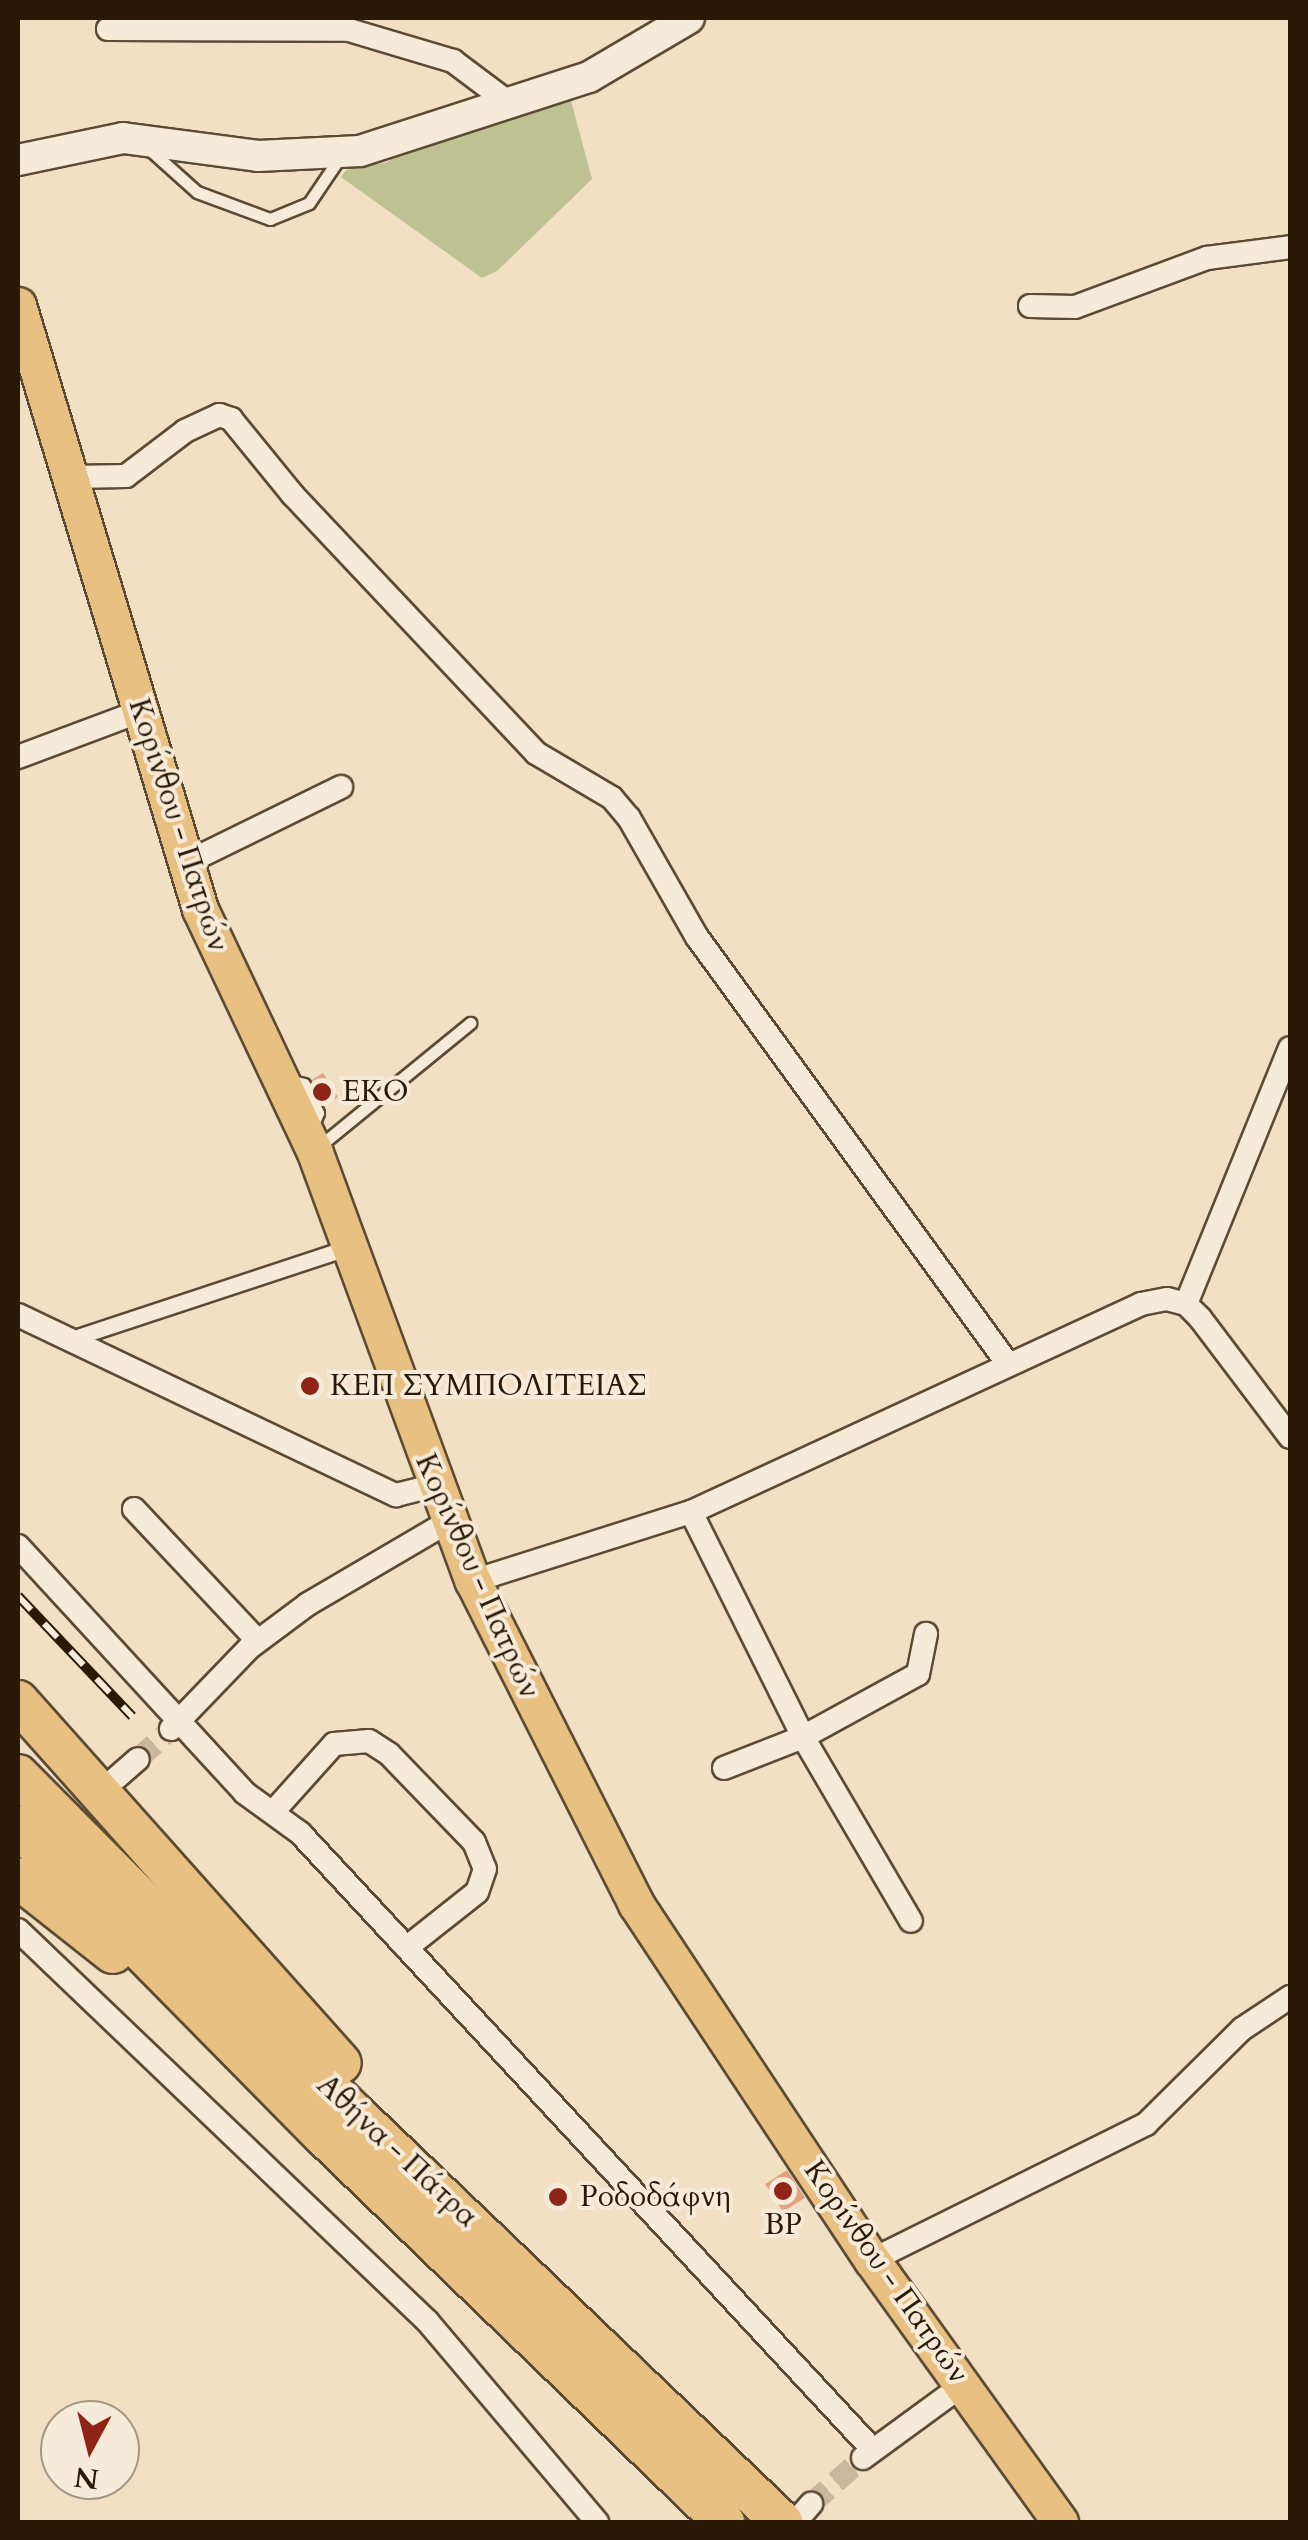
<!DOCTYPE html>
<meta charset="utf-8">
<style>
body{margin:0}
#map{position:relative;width:1308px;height:2540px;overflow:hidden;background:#f1e0c3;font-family:Cardo,serif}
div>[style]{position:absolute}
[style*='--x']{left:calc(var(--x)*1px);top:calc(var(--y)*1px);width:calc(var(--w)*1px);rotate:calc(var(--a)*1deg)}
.green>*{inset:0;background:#bec191}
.building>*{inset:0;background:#dea281;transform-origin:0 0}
.minor-tunnel>*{height:22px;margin-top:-11px;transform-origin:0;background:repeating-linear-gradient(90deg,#c9b89d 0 22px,transparent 0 33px)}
.roads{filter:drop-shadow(2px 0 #5c4b34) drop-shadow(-2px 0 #5c4b34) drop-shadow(0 2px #5c4b34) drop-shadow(0 -2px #5c4b34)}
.service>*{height:11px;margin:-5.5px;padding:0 5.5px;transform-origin:5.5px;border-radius:5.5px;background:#f6ebd8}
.pedestrian>*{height:15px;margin:-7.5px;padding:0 7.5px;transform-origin:7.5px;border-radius:7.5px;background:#f6ebd8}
.minor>*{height:22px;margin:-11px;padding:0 11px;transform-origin:11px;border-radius:11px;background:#f6ebd8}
.secondary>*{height:30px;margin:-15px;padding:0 15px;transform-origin:15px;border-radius:15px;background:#f6ebd8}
.primary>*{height:35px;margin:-17.5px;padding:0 17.5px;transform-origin:17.5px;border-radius:17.5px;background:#e8c082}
.motorway>*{height:40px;margin:-20px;padding:0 20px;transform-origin:20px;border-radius:20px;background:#e8c082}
.rail>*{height:10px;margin-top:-5px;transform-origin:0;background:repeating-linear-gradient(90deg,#f6ebd8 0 19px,#2a1905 0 38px);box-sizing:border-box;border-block:2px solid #2a1905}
.dots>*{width:28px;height:28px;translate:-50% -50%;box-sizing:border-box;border:5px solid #f6ebd8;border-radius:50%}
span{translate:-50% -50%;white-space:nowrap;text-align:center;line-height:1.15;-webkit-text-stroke:8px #f6ebd8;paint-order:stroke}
.street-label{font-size:30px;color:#2a1905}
.poi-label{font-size:30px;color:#2a1905}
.left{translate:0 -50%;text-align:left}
.frame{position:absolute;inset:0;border:20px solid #2a1905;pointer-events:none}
.north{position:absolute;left:40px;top:2400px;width:100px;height:100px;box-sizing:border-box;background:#f6ebd8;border:2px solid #a49784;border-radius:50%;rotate:187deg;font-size:28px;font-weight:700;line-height:40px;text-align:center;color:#2a1905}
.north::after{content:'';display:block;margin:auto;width:35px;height:45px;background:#8f2418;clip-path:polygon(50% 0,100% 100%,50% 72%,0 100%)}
</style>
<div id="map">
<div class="green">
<div style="clip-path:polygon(570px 97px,592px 179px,497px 271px,482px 278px,341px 177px,346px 170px,388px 162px,410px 144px)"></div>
</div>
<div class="building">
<div style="clip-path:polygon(323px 1073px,338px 1097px,325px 1105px,312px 1080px)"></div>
<div style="left:787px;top:2170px;width:33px;height:26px;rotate:57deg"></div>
</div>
<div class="minor-tunnel">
<div style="--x:138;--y:1759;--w:42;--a:-42.1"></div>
<div style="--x:811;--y:2504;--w:69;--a:-41.5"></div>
</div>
<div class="roads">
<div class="service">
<div style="--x:149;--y:149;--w:64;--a:41.9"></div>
<div style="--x:197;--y:192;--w:78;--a:20.3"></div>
<div style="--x:270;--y:219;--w:42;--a:-22.3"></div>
<div style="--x:309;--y:203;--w:55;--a:-56"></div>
<div style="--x:288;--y:1080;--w:16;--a:14"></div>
<div style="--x:304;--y:1084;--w:32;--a:64"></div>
<div style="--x:318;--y:1113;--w:17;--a:114"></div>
<div style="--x:317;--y:1148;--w:198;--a:-39.2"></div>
</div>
<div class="pedestrian">
<div style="--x:71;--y:1339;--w:296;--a:-18.3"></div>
</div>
<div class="minor">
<div style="--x:108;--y:29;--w:241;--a:0.2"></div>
<div style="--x:349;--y:30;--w:109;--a:16.6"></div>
<div style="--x:453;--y:61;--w:70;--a:36.9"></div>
<div style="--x:1030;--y:306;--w:45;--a:1.3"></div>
<div style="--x:1075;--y:307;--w:141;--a:-20.4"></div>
<div style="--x:1207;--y:258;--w:84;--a:-7.5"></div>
<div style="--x:71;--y:477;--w:55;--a:-1"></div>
<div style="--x:126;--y:476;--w:74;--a:-37.3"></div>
<div style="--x:185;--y:431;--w:38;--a:-25"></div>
<div style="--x:219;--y:415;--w:13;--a:18"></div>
<div style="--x:231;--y:419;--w:98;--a:50.8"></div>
<div style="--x:293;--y:495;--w:354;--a:46.7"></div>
<div style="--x:536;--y:753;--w:88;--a:30.6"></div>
<div style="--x:612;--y:798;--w:26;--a:50"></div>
<div style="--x:629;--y:818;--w:137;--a:60.3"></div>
<div style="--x:697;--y:937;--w:528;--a:53.93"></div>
<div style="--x:18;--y:757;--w:131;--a:-20.5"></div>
<div style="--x:184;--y:864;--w:175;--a:-26.1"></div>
<div style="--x:1186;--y:1304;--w:276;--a:-67.9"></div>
<div style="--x:18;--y:1315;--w:419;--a:25.5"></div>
<div style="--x:396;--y:1495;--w:38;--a:-14"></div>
<div style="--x:134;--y:1509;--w:181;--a:46.8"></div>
<div style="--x:691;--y:1512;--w:251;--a:63.5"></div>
<div style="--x:803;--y:1737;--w:213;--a:59.6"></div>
<div style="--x:18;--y:1546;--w:335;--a:47.4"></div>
<div style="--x:245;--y:1793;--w:68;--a:36"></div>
<div style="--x:300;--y:1833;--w:842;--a:47.12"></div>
<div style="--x:473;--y:1581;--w:229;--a:-17.6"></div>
<div style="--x:691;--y:1512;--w:496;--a:-24.8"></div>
<div style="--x:1141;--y:1304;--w:26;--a:-11"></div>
<div style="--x:1167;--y:1299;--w:20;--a:15"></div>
<div style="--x:1186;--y:1304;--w:20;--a:45"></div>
<div style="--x:1200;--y:1318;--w:149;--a:52.9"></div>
<div style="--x:171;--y:1729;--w:112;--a:-46.1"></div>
<div style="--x:249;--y:1648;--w:74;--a:-36.7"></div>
<div style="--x:308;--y:1604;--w:162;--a:-30.4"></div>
<div style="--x:724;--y:1768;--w:85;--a:-21.4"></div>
<div style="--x:803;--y:1737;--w:131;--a:-28.7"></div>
<div style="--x:918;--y:1674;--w:41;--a:-78.7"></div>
<div style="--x:115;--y:1779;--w:30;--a:-41"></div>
<div style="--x:273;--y:1812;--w:91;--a:-48.1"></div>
<div style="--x:334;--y:1744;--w:35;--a:-5"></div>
<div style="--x:369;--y:1741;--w:24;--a:33"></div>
<div style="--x:389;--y:1754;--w:122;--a:46"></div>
<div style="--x:474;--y:1842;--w:29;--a:68"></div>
<div style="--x:485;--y:1869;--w:24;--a:109"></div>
<div style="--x:477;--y:1892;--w:90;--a:141.7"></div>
<div style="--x:18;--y:1930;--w:567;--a:43.71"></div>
<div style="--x:428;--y:2322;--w:262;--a:49.8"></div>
<div style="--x:872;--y:2260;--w:306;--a:-26.4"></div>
<div style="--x:1146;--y:2124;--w:135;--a:-44.7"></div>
<div style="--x:1242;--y:2029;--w:58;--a:-33.7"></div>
<div style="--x:863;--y:2458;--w:125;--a:-36.2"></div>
<div style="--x:804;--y:2512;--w:11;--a:-49"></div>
</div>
<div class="secondary">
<div style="--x:18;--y:160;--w:107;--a:-11.8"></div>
<div style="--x:123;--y:138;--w:136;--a:7.6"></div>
<div style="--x:258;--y:156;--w:102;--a:-2.8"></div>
<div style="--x:360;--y:151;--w:241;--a:-17.9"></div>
<div style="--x:589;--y:77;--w:116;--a:-30.5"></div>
</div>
<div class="primary">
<div style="--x:18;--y:305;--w:631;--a:73.23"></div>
<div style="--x:200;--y:909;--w:267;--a:64.7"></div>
<div style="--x:314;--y:1150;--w:459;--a:69.8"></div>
<div style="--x:473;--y:1581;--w:362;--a:63.2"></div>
<div style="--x:636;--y:1904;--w:427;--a:56.5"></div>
<div style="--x:872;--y:2260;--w:322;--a:54.3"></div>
</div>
<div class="motorway">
<div style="--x:18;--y:1701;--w:485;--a:48.3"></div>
<div style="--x:18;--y:1775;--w:478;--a:45.2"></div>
<div style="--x:355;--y:2114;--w:591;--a:43.7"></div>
<div style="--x:18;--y:1826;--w:436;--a:45.4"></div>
<div style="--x:324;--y:2136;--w:556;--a:43.98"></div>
<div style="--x:18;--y:1878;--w:121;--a:38.3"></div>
</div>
</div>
<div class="rail">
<div style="--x:18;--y:1596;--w:166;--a:46.5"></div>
</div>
<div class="dots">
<div style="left:322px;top:1092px;background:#8f2418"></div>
<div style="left:310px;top:1386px;background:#8f2418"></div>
<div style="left:783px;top:2191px;background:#8f2418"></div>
<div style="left:558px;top:2197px;background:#8f2418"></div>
</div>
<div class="street-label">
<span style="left:178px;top:825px;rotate:72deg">Κορίνθου - Πατρών</span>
<span style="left:477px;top:1576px;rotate:66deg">Κορίνθου - Πατρών</span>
<span style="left:397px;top:2151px;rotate:43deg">Αθήνα - Πάτρα</span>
<span style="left:886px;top:2272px;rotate:55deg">Κορίνθου - Πατρών</span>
</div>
<div class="poi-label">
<span class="left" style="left:342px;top:1092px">EKO</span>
<span class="left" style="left:330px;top:1386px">ΚΕΠ ΣΥΜΠΟΛΙΤΕΙΑΣ</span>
<span class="left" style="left:580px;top:2197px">Ροδοδάφνη</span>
<span style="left:783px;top:2225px">BP</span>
</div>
<div class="frame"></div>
<div class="north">N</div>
</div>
